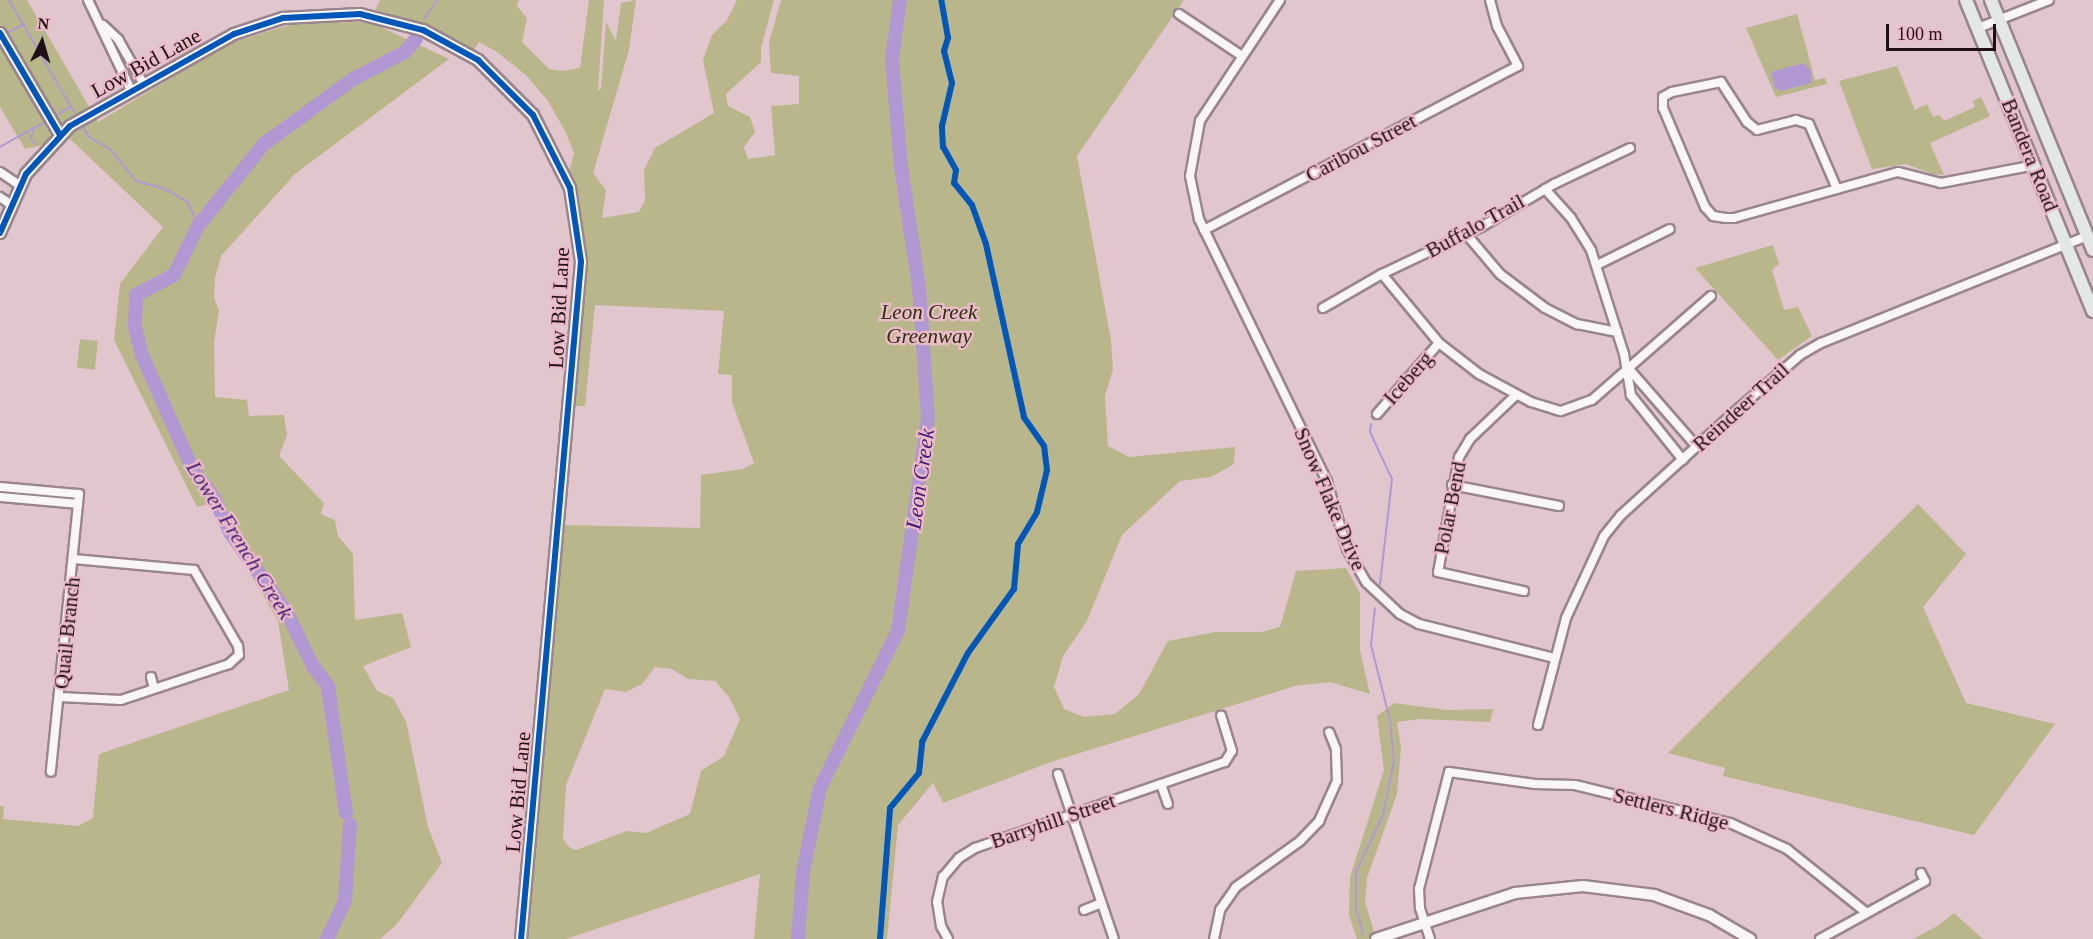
<!DOCTYPE html>
<style>
body{margin:0}
#map{position:relative;width:2093px;height:939px;overflow:hidden;background:#e1c6ce;font-family:"Times New Roman",serif}
div>[style]{position:absolute}
[style*='--x']{left:calc(var(--x)*1px);top:calc(var(--y)*1px);width:calc(var(--w)*1px);rotate:calc(var(--a)*1deg)}
.green>*{inset:0;background:#bab68b;transform-origin:0 0}
.water>*{inset:0;background:#b298d2}
.stream>*{height:2px;margin:-1px;padding:0 1px;transform-origin:1px;border-radius:1px;background:#b298d2}
.river>*{height:14px;margin:-7px;padding:0 7px;transform-origin:7px;border-radius:7px;background:#b298d2}
.roads{filter:drop-shadow(2px 0 #99858b) drop-shadow(-2px 0 #99858b) drop-shadow(0 2px #99858b) drop-shadow(0 -2px #99858b)}
.minor>*{height:8px;margin:-4px;padding:0 4px;transform-origin:4px;border-radius:4px;background:#faf6f8}
.tertiary>*{height:10px;margin:-5px;padding:0 5px;transform-origin:5px;border-radius:5px;background:#faf6f8}
.primary>*{height:12px;margin:-6px;padding:0 6px;transform-origin:6px;border-radius:6px;background:#e3e8e7}
.cycleway>*{height:6px;margin:-3px;padding:0 3px;transform-origin:3px;border-radius:3px;background:#0057b8}
span{translate:-50% -50%;white-space:nowrap;text-align:center;line-height:1.15;-webkit-text-stroke:4.5px #ecbbca;paint-order:stroke}
.street-label{font-size:21px;color:#201015}
.park-label{font-size:21px;color:#2a3009;font-style:italic}
.water-label{font-size:22px;color:#421a76;font-style:italic}
.north{position:absolute;left:12px;top:12px;width:60px;height:60px;-webkit-text-stroke:4px #ecbbca;paint-order:stroke;rotate:5deg;font-size:16px;font-weight:700;line-height:24px;text-align:center;color:#201015}
.north::after{content:'';display:block;margin:auto;width:21px;height:27px;background:#201015;clip-path:polygon(50% 0,100% 100%,50% 72%,0 100%)}
.scale{position:absolute;left:1886px;top:24px;width:110px;height:27px;box-sizing:border-box;border:3px solid #201015;border-top:0;padding-left:8px;font-size:18px;line-height:21px;white-space:nowrap;color:#201015;-webkit-text-stroke:4px #ecbbca;paint-order:stroke}
</style>
<div id="map">
<div class="green">
<div style="clip-path:polygon(0 0,27px 0,98px 122px,228px 44px,296px 23px,370px 22px,449px 59px,295px 174px,221px 256px,215px 278px,214px 297px,219px 311px,214px 342px,215px 397px,247px 400px,249px 416px,284px 415px,287px 435px,279px 456px,324px 503px,321px 514px,335px 520px,338px 536px,353px 554px,355px 620px,402px 613px,411px 647px,363px 666px,377px 691px,393px 698px,406px 721px,428px 827px,442px 863px,397px 924px,380px 939px,0 939px,0 806px,4px 806px,3px 819px,78px 826px,93px 818px,99px 754px,289px 690px,278px 621px,210px 504px,197px 507px,114px 340px,120px 284px,163px 227px,70px 139px,25px 149px,0 107px)"></div>
<div style="clip-path:polygon(evenodd,380px 0,519px 0,517px 6px,527px 18px,522px 42px,549px 69px,563px 71px,580px 68px,589px 0,604px 0,598px 90px,601px 89px,606px 22px,616px 41px,621px 3px,636px 0,629px 50px,593px 173px,606px 190px,602px 218px,639px 212px,645px 200px,644px 170px,655px 148px,714px 113px,703px 60px,712px 35px,727px 20px,737px 0,774px 0,761px 48px,761px 62px,726px 94px,728px 106px,750px 117px,755px 132px,744px 147px,748px 159px,775px 155px,771px 106px,799px 104px,799px 76px,771px 73px,769px 43px,781px 0,1184px 0,1077px 156px,1111px 340px,1113px 369px,1105px 396px,1108px 446px,1129px 457px,1235px 447px,1234px 464px,1211px 477px,1180px 481px,1122px 535px,1087px 621px,1063px 656px,1054px 687px,1064px 709px,1084px 717px,1115px 714px,1139px 694px,1168px 641px,1215px 632px,1262px 632px,1280px 627px,1296px 571px,1346px 568px,1360px 593px,1360px 650px,1370px 694px,1330px 682px,1295px 686px,1051px 762px,943px 803px,933px 783px,898px 825px,887px 939px,754px 939px,760px 874px,566px 939px,525px 939px,564px 525px,700px 528px,701px 475px,743px 469px,754px 463px,732px 402px,732px 375px,718px 374px,724px 311px,595px 305px,585px 406px,572px 406px,585px 262px,583px 228px,569px 172px,574px 153px,565px 131px,548px 101px,527px 76px,497px 52px,479px 42px,474px 50px,433px 27px,375px 10px,380px 0,655px 667px,672px 669px,688px 679px,715px 681px,729px 697px,740px 719px,724px 756px,701px 771px,690px 814px,646px 833px,627px 831px,576px 850px,570px 848px,563px 839px,566px 785px,605px 689px,626px 692px,642px 684px,655px 667px)"></div>
<div style="clip-path:polygon(1797px 14px,1815px 80px,1825px 78px,1827px 84px,1776px 97px,1746px 28px)"></div>
<div style="clip-path:polygon(1897px 66px,1915px 110px,1927px 104px,1933px 117px,1940px 115px,1944px 121px,1975px 107px,1973px 101px,1981px 97px,1990px 116px,1930px 143px,1944px 175px,1932px 174px,1906px 164px,1872px 169px,1839px 81px)"></div>
<div style="clip-path:polygon(1773px 245px,1779px 264px,1772px 270px,1784px 310px,1798px 307px,1812px 336px,1778px 360px,1695px 268px)"></div>
<div style="left:80px;top:339px;width:18px;height:29px;rotate:6deg"></div>
<div style="clip-path:polygon(1918px 504px,1966px 554px,1923px 607px,1966px 703px,2055px 724px,1974px 835px,1723px 776px,1725px 768px,1668px 753px)"></div>
<div style="clip-path:polygon(1394px 703px,1447px 710px,1493px 709px,1490px 722px,1421px 719px,1397px 722px,1401px 748px,1397px 794px,1367px 878px,1365px 901px,1376px 939px,1357px 939px,1349px 915px,1350px 877px,1384px 770px,1377px 716px)"></div>
<div style="clip-path:polygon(1954px 913px,1983px 939px,1913px 939px,1939px 925px)"></div>
</div>
<div class="water">
<div style="clip-path:polygon(1804px 63px,1811px 71px,1811px 83px,1781px 91px,1775px 88px,1771px 72px)"></div>
</div>
<div class="stream">
<div style="--x:9;--y:0;--w:129;--a:59.9"></div>
<div style="--x:424;--y:19;--w:23;--a:-56"></div>
<div style="--x:9;--y:32;--w:18;--a:-27"></div>
<div style="--x:57;--y:115;--w:15;--a:-32"></div>
<div style="--x:34;--y:128;--w:10;--a:107"></div>
<div style="--x:31;--y:138;--w:7;--a:56"></div>
<div style="--x:84;--y:128;--w:10;--a:61"></div>
<div style="--x:89;--y:137;--w:24;--a:30"></div>
<div style="--x:110;--y:149;--w:41;--a:50.9"></div>
<div style="--x:136;--y:181;--w:28;--a:15"></div>
<div style="--x:163;--y:188;--w:29;--a:29"></div>
<div style="--x:188;--y:202;--w:26;--a:67"></div>
<div style="--x:0;--y:147;--w:49;--a:-29.2"></div>
<div style="--x:1371;--y:424;--w:8;--a:97"></div>
<div style="--x:1370;--y:432;--w:52;--a:64.9"></div>
<div style="--x:1392;--y:479;--w:106;--a:96.5"></div>
<div style="--x:1363;--y:934;--w:27;--a:-105"></div>
<div style="--x:1356;--y:908;--w:36;--a:-90"></div>
<div style="--x:1356;--y:872;--w:63;--a:-64.7"></div>
<div style="--x:1383;--y:815;--w:55;--a:-78.5"></div>
<div style="--x:1394;--y:761;--w:41;--a:-95.6"></div>
<div style="--x:1390;--y:720;--w:77;--a:-104.2"></div>
<div style="--x:1371;--y:645;--w:37;--a:-84"></div>
</div>
<div class="river">
<div style="--x:346;--y:813;--w:128;--a:-98.1"></div>
<div style="--x:328;--y:686;--w:25;--a:-127"></div>
<div style="--x:313;--y:666;--w:61;--a:-116.1"></div>
<div style="--x:286;--y:611;--w:95;--a:-125.5"></div>
<div style="--x:231;--y:534;--w:38;--a:-115"></div>
<div style="--x:215;--y:499;--w:39;--a:-127"></div>
<div style="--x:192;--y:468;--w:124;--a:-113.9"></div>
<div style="--x:142;--y:355;--w:29;--a:-104"></div>
<div style="--x:135;--y:327;--w:32;--a:-88"></div>
<div style="--x:136;--y:295;--w:43;--a:-27.8"></div>
<div style="--x:174;--y:275;--w:55;--a:-63.9"></div>
<div style="--x:198;--y:226;--w:105;--a:-51.2"></div>
<div style="--x:264;--y:144;--w:110;--a:-36.1"></div>
<div style="--x:353;--y:79;--w:59;--a:-27.4"></div>
<div style="--x:405;--y:52;--w:17;--a:-50"></div>
<div style="--x:327;--y:939;--w:42;--a:-64.7"></div>
<div style="--x:345;--y:901;--w:77;--a:-86.3"></div>
<div style="--x:798;--y:939;--w:67;--a:-85.7"></div>
<div style="--x:803;--y:872;--w:86;--a:-78.6"></div>
<div style="--x:820;--y:788;--w:175;--a:-63.6"></div>
<div style="--x:898;--y:631;--w:215;--a:-82"></div>
<div style="--x:928;--y:418;--w:131;--a:-93.9"></div>
<div style="--x:919;--y:287;--w:121;--a:-98.5"></div>
<div style="--x:901;--y:167;--w:108;--a:-94.8"></div>
<div style="--x:892;--y:59;--w:60;--a:-82.3"></div>
</div>
<div class="roads">
<div class="minor">
<div style="--x:88;--y:0;--w:100;--a:64.5"></div>
<div style="--x:1280;--y:0;--w:145;--a:123.5"></div>
<div style="--x:1200;--y:121;--w:56;--a:100.3"></div>
<div style="--x:1190;--y:176;--w:44;--a:78.2"></div>
<div style="--x:1199;--y:219;--w:292;--a:64"></div>
<div style="--x:1327;--y:482;--w:70;--a:73.4"></div>
<div style="--x:1347;--y:549;--w:39;--a:60"></div>
<div style="--x:1367;--y:583;--w:45;--a:43.2"></div>
<div style="--x:1400;--y:614;--w:21;--a:28"></div>
<div style="--x:1419;--y:624;--w:139;--a:14.1"></div>
<div style="--x:1179;--y:14;--w:76;--a:33.7"></div>
<div style="--x:103;--y:25;--w:21;--a:43"></div>
<div style="--x:118;--y:39;--w:51;--a:60.4"></div>
<div style="--x:1978;--y:28;--w:76;--a:-21.5"></div>
<div style="--x:0;--y:172;--w:23;--a:34"></div>
<div style="--x:1545;--y:189;--w:39;--a:48"></div>
<div style="--x:1571;--y:218;--w:38;--a:58"></div>
<div style="--x:1591;--y:250;--w:109;--a:72.4"></div>
<div style="--x:1624;--y:354;--w:42;--a:80.3"></div>
<div style="--x:1631;--y:395;--w:83;--a:51.3"></div>
<div style="--x:1837;--y:189;--w:71;--a:-113.3"></div>
<div style="--x:1809;--y:124;--w:14;--a:-163"></div>
<div style="--x:1796;--y:120;--w:40;--a:165.6"></div>
<div style="--x:1757;--y:130;--w:13;--a:-141"></div>
<div style="--x:1747;--y:122;--w:48;--a:-123"></div>
<div style="--x:1721;--y:82;--w:50;--a:168.5"></div>
<div style="--x:1672;--y:92;--w:10;--a:151"></div>
<div style="--x:1663;--y:97;--w:11;--a:90"></div>
<div style="--x:1663;--y:108;--w:108;--a:67"></div>
<div style="--x:1705;--y:207;--w:12;--a:48"></div>
<div style="--x:1713;--y:216;--w:13;--a:9"></div>
<div style="--x:1726;--y:218;--w:8;--a:0"></div>
<div style="--x:1734;--y:218;--w:170;--a:-15.7"></div>
<div style="--x:1898;--y:172;--w:44;--a:14.3"></div>
<div style="--x:1941;--y:183;--w:96;--a:-10.8"></div>
<div style="--x:0;--y:197;--w:12;--a:35"></div>
<div style="--x:1204;--y:230;--w:354;--a:-27.6"></div>
<div style="--x:1518;--y:66;--w:45;--a:-117.7"></div>
<div style="--x:1497;--y:26;--w:27;--a:-105"></div>
<div style="--x:1467;--y:235;--w:51;--a:49.8"></div>
<div style="--x:1500;--y:274;--w:56;--a:37.1"></div>
<div style="--x:1545;--y:308;--w:36;--a:27"></div>
<div style="--x:1577;--y:324;--w:41;--a:11.3"></div>
<div style="--x:1597;--y:265;--w:81;--a:-26.3"></div>
<div style="--x:1382;--y:274;--w:89;--a:50.4"></div>
<div style="--x:1439;--y:343;--w:51;--a:37.8"></div>
<div style="--x:1479;--y:374;--w:59;--a:28.3"></div>
<div style="--x:1531;--y:402;--w:31;--a:17"></div>
<div style="--x:1561;--y:411;--w:33;--a:-20"></div>
<div style="--x:1592;--y:400;--w:158;--a:-41.2"></div>
<div style="--x:1323;--y:308;--w:68;--a:-30"></div>
<div style="--x:1382;--y:274;--w:110;--a:-25.4"></div>
<div style="--x:1481;--y:227;--w:85;--a:-30.5"></div>
<div style="--x:1554;--y:184;--w:84;--a:-25.3"></div>
<div style="--x:1629;--y:369;--w:103;--a:48.9"></div>
<div style="--x:1516;--y:395;--w:64;--a:136.3"></div>
<div style="--x:1470;--y:439;--w:21;--a:121"></div>
<div style="--x:1459;--y:457;--w:117;--a:100.3"></div>
<div style="--x:1438;--y:572;--w:88;--a:12.5"></div>
<div style="--x:1377;--y:414;--w:94;--a:-48.9"></div>
<div style="--x:1452;--y:485;--w:109;--a:11.1"></div>
<div style="--x:0;--y:487;--w:79;--a:5.1"></div>
<div style="--x:79;--y:494;--w:279;--a:95.8"></div>
<div style="--x:0;--y:497;--w:78;--a:5.1"></div>
<div style="--x:151;--y:677;--w:12;--a:76"></div>
<div style="--x:60;--y:697;--w:61;--a:2.8"></div>
<div style="--x:121;--y:700;--w:114;--a:-18.4"></div>
<div style="--x:229;--y:664;--w:13;--a:-42"></div>
<div style="--x:239;--y:655;--w:9;--a:-96"></div>
<div style="--x:238;--y:646;--w:88;--a:-120.1"></div>
<div style="--x:194;--y:570;--w:121;--a:-174.8"></div>
<div style="--x:1538;--y:725;--w:111;--a:-75.3"></div>
<div style="--x:1566;--y:618;--w:90;--a:-65.1"></div>
<div style="--x:1604;--y:536;--w:27;--a:-51"></div>
<div style="--x:1621;--y:515;--w:146;--a:-42.2"></div>
<div style="--x:1729;--y:417;--w:94;--a:-41.1"></div>
<div style="--x:1800;--y:355;--w:24;--a:-30"></div>
<div style="--x:1821;--y:343;--w:287;--a:-21.9"></div>
<div style="--x:1058;--y:774;--w:174;--a:71.3"></div>
<div style="--x:1161;--y:784;--w:21;--a:71"></div>
<div style="--x:1084;--y:910;--w:18;--a:-22"></div>
<div style="--x:948;--y:939;--w:15;--a:-118"></div>
<div style="--x:941;--y:926;--w:24;--a:-99"></div>
<div style="--x:937;--y:902;--w:26;--a:-77"></div>
<div style="--x:943;--y:877;--w:25;--a:-50"></div>
<div style="--x:959;--y:858;--w:19;--a:-32"></div>
<div style="--x:975;--y:848;--w:264;--a:-19"></div>
<div style="--x:1225;--y:762;--w:13;--a:-58"></div>
<div style="--x:1232;--y:751;--w:37;--a:-107"></div>
<div style="--x:1214;--y:939;--w:30;--a:-78"></div>
<div style="--x:1220;--y:910;--w:28;--a:-55"></div>
<div style="--x:1236;--y:887;--w:79;--a:-35.7"></div>
<div style="--x:1300;--y:841;--w:28;--a:-46"></div>
<div style="--x:1319;--y:821;--w:44;--a:-65.8"></div>
<div style="--x:1337;--y:781;--w:32;--a:-92"></div>
<div style="--x:1336;--y:749;--w:18;--a:-112"></div>
<div style="--x:1430;--y:939;--w:33;--a:-108"></div>
<div style="--x:1420;--y:908;--w:19;--a:-93"></div>
<div style="--x:1419;--y:889;--w:121;--a:-75.6"></div>
<div style="--x:1449;--y:772;--w:87;--a:7.9"></div>
<div style="--x:1535;--y:784;--w:40;--a:1.4"></div>
<div style="--x:1575;--y:785;--w:160;--a:13.8"></div>
<div style="--x:1730;--y:823;--w:63;--a:24.5"></div>
<div style="--x:1787;--y:849;--w:102;--a:38.7"></div>
<div style="--x:1820;--y:939;--w:120;--a:-28.9"></div>
<div style="--x:1925;--y:881;--w:9;--a:-117"></div>
</div>
<div class="tertiary">
<div style="--x:0;--y:33;--w:118;--a:59.5"></div>
<div style="--x:0;--y:233;--w:64;--a:-66.2"></div>
<div style="--x:26;--y:174;--w:65;--a:-47.5"></div>
<div style="--x:70;--y:126;--w:188;--a:-29.3"></div>
<div style="--x:234;--y:34;--w:52;--a:-18.1"></div>
<div style="--x:283;--y:18;--w:77;--a:-3"></div>
<div style="--x:360;--y:14;--w:65;--a:14.3"></div>
<div style="--x:423;--y:30;--w:63;--a:28.6"></div>
<div style="--x:478;--y:60;--w:78;--a:45"></div>
<div style="--x:533;--y:115;--w:82;--a:63.1"></div>
<div style="--x:570;--y:188;--w:75;--a:81.5"></div>
<div style="--x:581;--y:262;--w:680;--a:95.06"></div>
<div style="--x:1376;--y:939;--w:146;--a:-18.3"></div>
<div style="--x:1515;--y:893;--w:68;--a:-5.9"></div>
<div style="--x:1583;--y:886;--w:72;--a:7.2"></div>
<div style="--x:1654;--y:895;--w:59;--a:20"></div>
<div style="--x:1709;--y:915;--w:48;--a:30.3"></div>
</div>
<div class="primary">
<div style="--x:1966;--y:0;--w:336;--a:67.8"></div>
<div style="--x:1991;--y:0;--w:270;--a:67.8"></div>
</div>
</div>
<div class="cycleway">
<div style="--x:0;--y:33;--w:118;--a:59.5"></div>
<div style="--x:0;--y:233;--w:64;--a:-66.2"></div>
<div style="--x:26;--y:174;--w:65;--a:-47.5"></div>
<div style="--x:70;--y:126;--w:188;--a:-29.3"></div>
<div style="--x:234;--y:34;--w:52;--a:-18.1"></div>
<div style="--x:283;--y:18;--w:77;--a:-3"></div>
<div style="--x:360;--y:14;--w:65;--a:14.3"></div>
<div style="--x:423;--y:30;--w:63;--a:28.6"></div>
<div style="--x:478;--y:60;--w:78;--a:45"></div>
<div style="--x:533;--y:115;--w:82;--a:63.1"></div>
<div style="--x:570;--y:188;--w:75;--a:81.5"></div>
<div style="--x:581;--y:262;--w:680;--a:95.06"></div>
<div style="--x:880;--y:939;--w:131;--a:-85.6"></div>
<div style="--x:890;--y:808;--w:45;--a:-50.4"></div>
<div style="--x:919;--y:773;--w:31;--a:-84"></div>
<div style="--x:922;--y:742;--w:100;--a:-62.7"></div>
<div style="--x:968;--y:653;--w:79;--a:-54.3"></div>
<div style="--x:1014;--y:589;--w:45;--a:-84.9"></div>
<div style="--x:1018;--y:544;--w:37;--a:-59"></div>
<div style="--x:1037;--y:512;--w:43;--a:-76.6"></div>
<div style="--x:1047;--y:470;--w:24;--a:-97"></div>
<div style="--x:1044;--y:446;--w:35;--a:-125"></div>
<div style="--x:1024;--y:417;--w:177;--a:-102.4"></div>
<div style="--x:986;--y:244;--w:41;--a:-109.7"></div>
<div style="--x:972;--y:205;--w:28;--a:-129"></div>
<div style="--x:954;--y:183;--w:13;--a:-81"></div>
<div style="--x:956;--y:170;--w:26;--a:-119"></div>
<div style="--x:943;--y:147;--w:21;--a:-93"></div>
<div style="--x:942;--y:126;--w:44;--a:-76.9"></div>
<div style="--x:952;--y:83;--w:33;--a:-104"></div>
<div style="--x:944;--y:51;--w:14;--a:-73"></div>
<div style="--x:948;--y:38;--w:39;--a:-100"></div>
</div>
<div class="street-label">
<span style="left:146px;top:63px;rotate:-29deg">Low Bid Lane</span>
<span style="left:1361px;top:148px;rotate:-28deg">Caribou Street</span>
<span style="left:2030px;top:155px;rotate:68deg">Bandera Road</span>
<span style="left:1475px;top:226px;rotate:-29deg">Buffalo Trail</span>
<span style="left:559px;top:308px;rotate:-87deg">Low Bid Lane</span>
<span style="left:1408px;top:378px;rotate:-49deg">Iceberg</span>
<span style="left:1741px;top:407px;rotate:-42deg">Reindeer Trail</span>
<span style="left:1330px;top:499px;rotate:67deg">Snow Flake Drive</span>
<span style="left:1450px;top:508px;rotate:-79deg">Polar Bend</span>
<span style="left:67px;top:633px;rotate:-84deg">Quail Branch</span>
<span style="left:518px;top:792px;rotate:-85deg">Low Bid Lane</span>
<span style="left:1671px;top:809px;rotate:14deg">Settlers Ridge</span>
<span style="left:1053px;top:821px;rotate:-19deg">Barryhill Street</span>
</div>
<div class="park-label">
<span style="left:929px;top:324px">Leon Creek<br>Greenway</span>
</div>
<div class="water-label">
<span style="left:920px;top:479px;rotate:-82deg">Leon Creek</span>
<span style="left:240px;top:540px;rotate:58deg">Lower French Creek</span>
</div>
<div class="north">N</div>
<div class="scale">100 m</div>
</div>
